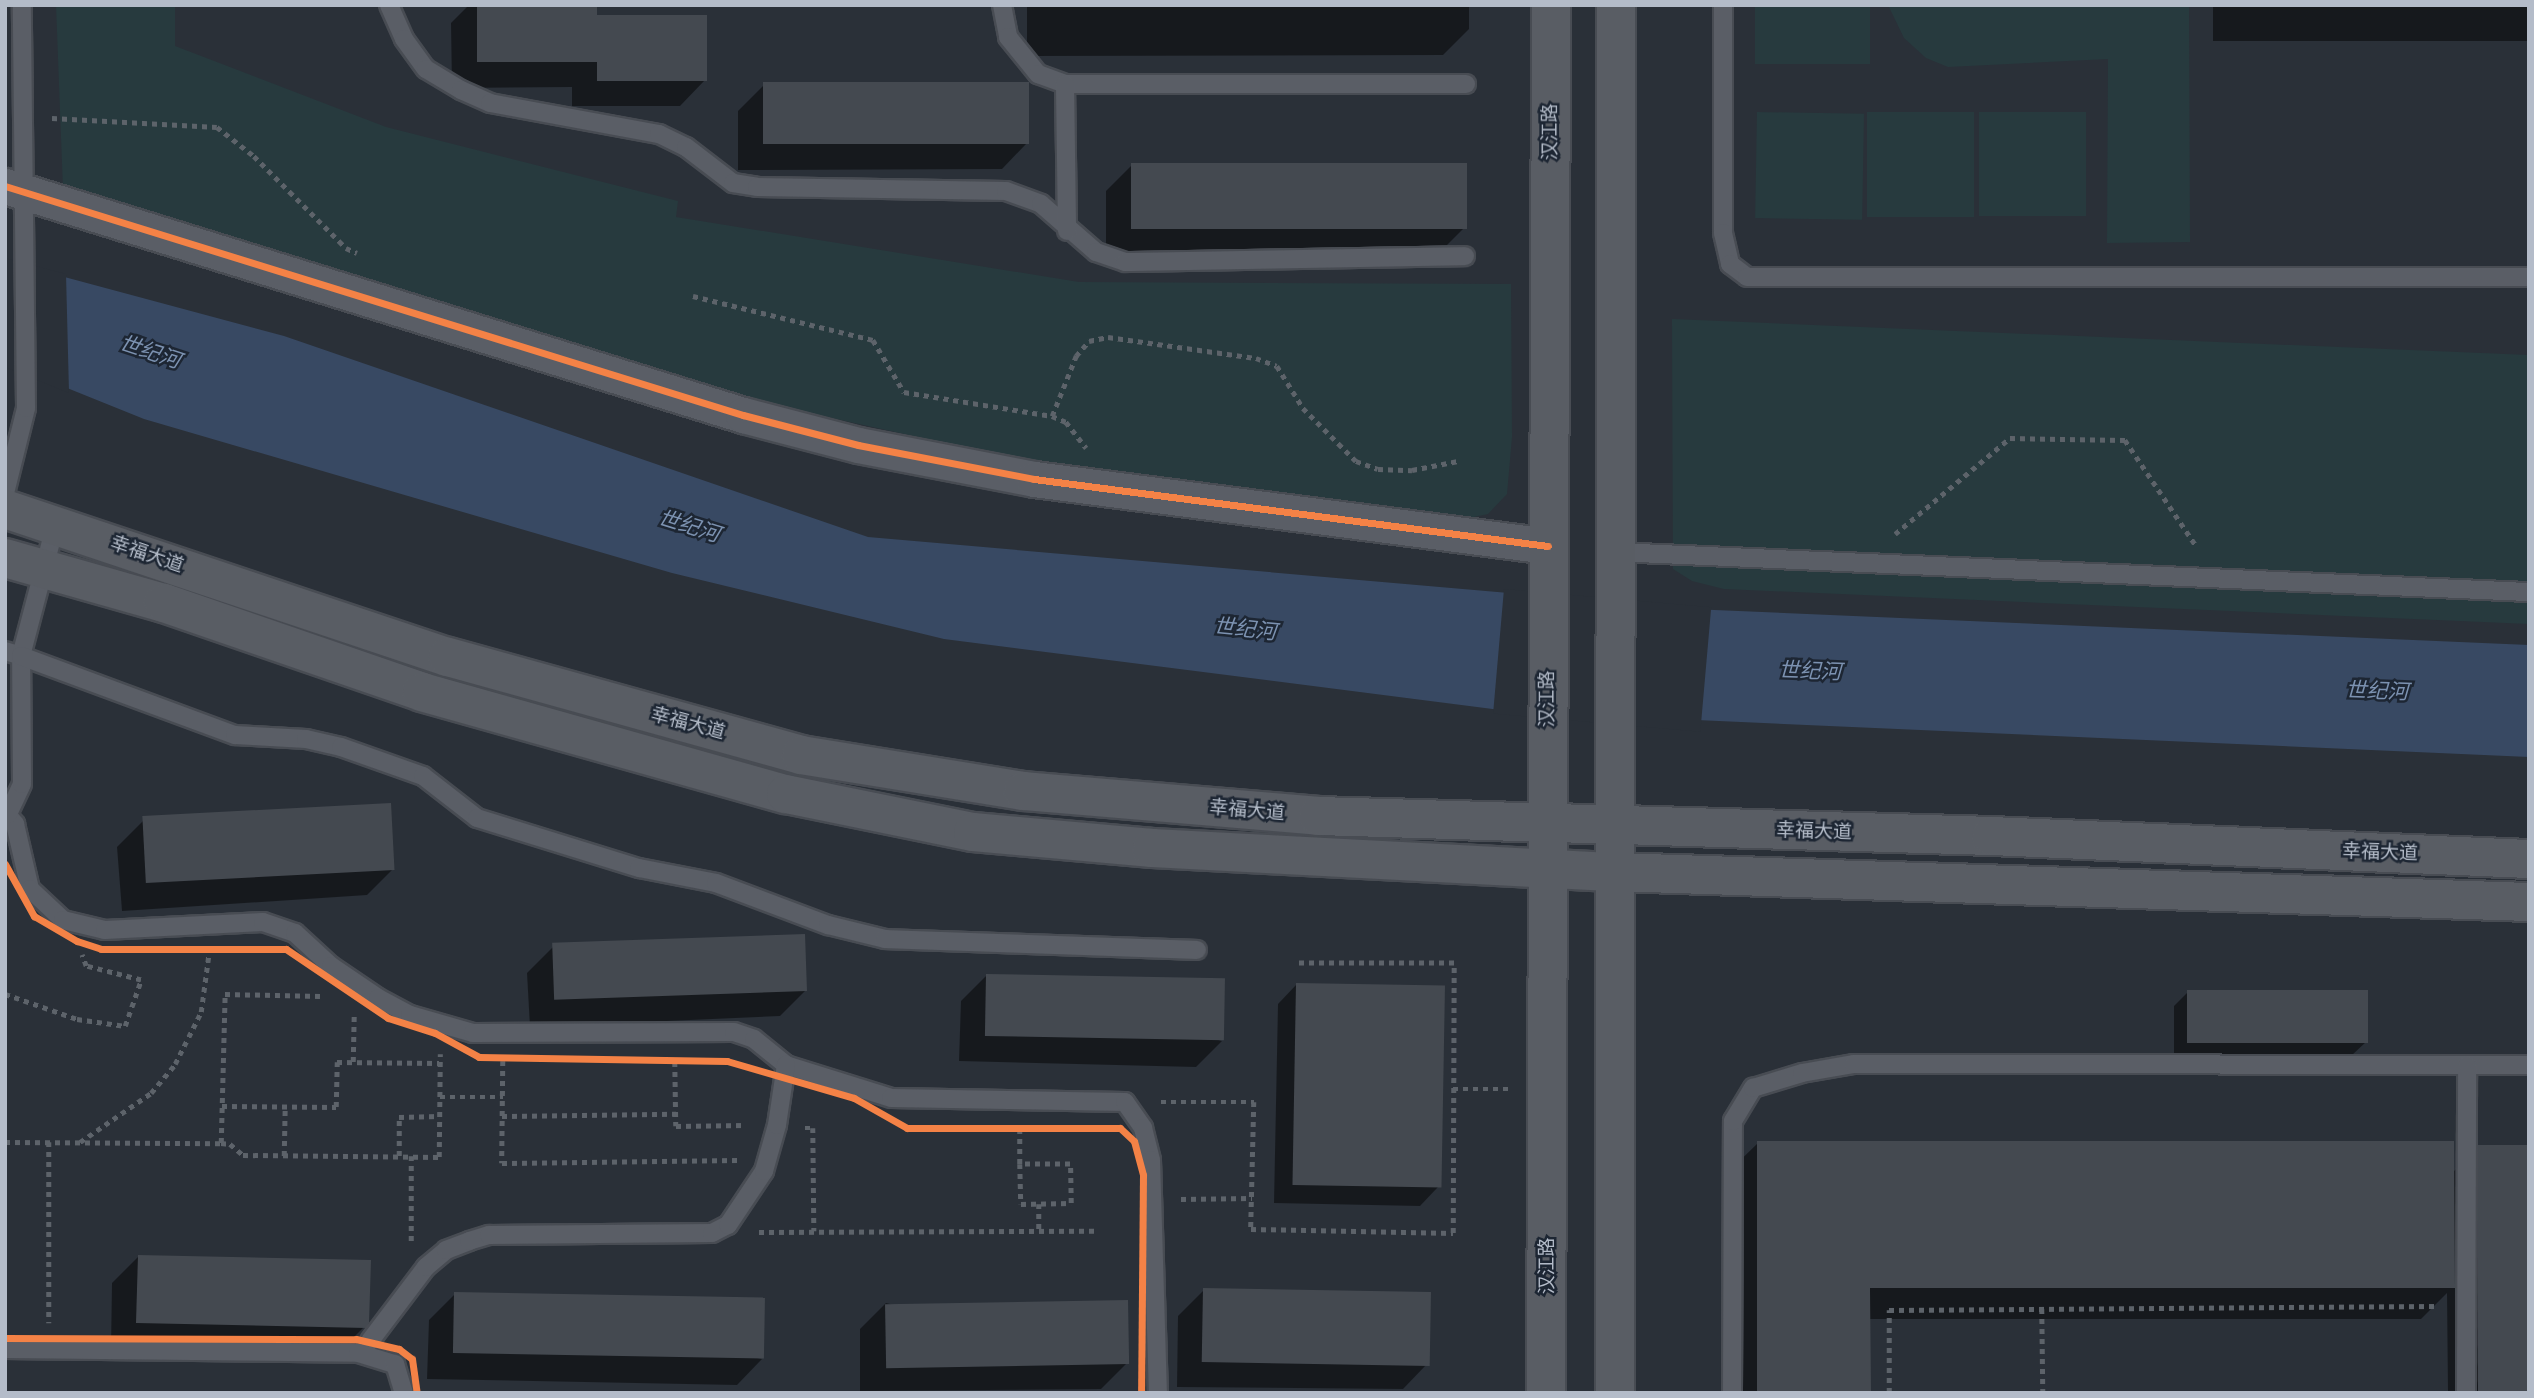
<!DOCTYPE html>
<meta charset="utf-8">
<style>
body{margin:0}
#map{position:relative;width:2534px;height:1398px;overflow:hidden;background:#2a3038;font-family:"Work Sans","Noto Sans SC",sans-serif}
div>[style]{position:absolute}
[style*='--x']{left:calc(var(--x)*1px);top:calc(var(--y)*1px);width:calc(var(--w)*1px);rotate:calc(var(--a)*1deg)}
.green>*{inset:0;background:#273a3e;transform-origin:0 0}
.water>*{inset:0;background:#384963}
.pier>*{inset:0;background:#2a3038;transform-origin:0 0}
.shadow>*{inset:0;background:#0007;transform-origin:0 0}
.building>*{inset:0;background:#444950;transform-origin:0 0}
.path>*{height:4.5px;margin-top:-2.25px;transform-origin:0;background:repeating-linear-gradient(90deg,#5d636a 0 5px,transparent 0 10px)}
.roads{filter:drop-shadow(2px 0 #484c53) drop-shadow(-2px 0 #484c53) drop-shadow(0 2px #484c53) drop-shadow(0 -2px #484c53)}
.lane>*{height:18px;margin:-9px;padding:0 9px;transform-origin:9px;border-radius:9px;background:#5a5e66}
.street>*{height:35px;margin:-17.5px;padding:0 17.5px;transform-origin:17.5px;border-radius:17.5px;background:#5a5e66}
.secondary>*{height:38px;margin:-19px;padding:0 19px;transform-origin:19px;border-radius:19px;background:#595d64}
.cycleway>*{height:7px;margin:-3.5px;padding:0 3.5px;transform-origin:3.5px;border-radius:3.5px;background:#f48246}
span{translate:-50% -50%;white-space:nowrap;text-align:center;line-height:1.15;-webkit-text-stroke:5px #1d2633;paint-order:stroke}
.street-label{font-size:19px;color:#b4bcc9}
.water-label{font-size:21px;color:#7c92b1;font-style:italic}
.frame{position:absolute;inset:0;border:7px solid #b4bcc9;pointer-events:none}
</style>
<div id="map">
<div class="green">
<div style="clip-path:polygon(56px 5px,175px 5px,175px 46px,386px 127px,678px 201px,676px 217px,1079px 282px,1511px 284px,1512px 437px,1507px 494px,1488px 514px,1464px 519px,1021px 460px,746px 399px,63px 190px)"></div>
<div style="left:1755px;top:5px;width:115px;height:59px"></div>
<div style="clip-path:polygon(1888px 5px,2189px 5px,2190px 242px,2107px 243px,2108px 59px,1948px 67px,1926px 58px,1904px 38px)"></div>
<div style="left:1757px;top:112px;width:107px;height:106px;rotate:1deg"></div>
<div style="left:1867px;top:112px;width:107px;height:105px"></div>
<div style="left:1979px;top:112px;width:107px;height:104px"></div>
<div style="clip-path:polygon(1672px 319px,2529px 355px,2529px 624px,1724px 589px,1692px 581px,1673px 569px)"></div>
</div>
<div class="water">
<div style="clip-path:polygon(5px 261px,284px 336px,868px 537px,1691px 609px,2529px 645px,2529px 757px,1516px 712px,944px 639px,672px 573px,144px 419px,5px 363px)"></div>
</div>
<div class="pier">
<div style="clip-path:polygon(5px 258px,66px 274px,69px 393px,5px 367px)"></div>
<div style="left:1504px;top:589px;width:208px;height:125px;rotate:5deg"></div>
</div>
<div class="shadow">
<div style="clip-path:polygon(469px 5px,595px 5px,595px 17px,705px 80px,680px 106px,572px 106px,572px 87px,452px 88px,451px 23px)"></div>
<div style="clip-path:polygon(1027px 5px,1469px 5px,1469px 29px,1443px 55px,1027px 56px)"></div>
<div style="left:2213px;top:5px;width:316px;height:36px"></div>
<div style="clip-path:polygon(764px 85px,1027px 143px,1002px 169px,738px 170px,738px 111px)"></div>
<div style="clip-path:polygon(1132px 165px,1465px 227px,1439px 253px,1106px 254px,1106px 191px)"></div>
<div style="clip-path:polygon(143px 821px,393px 869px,367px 895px,122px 911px,117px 847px)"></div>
<div style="clip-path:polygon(553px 947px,806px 990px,780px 1016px,530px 1027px,527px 973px)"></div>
<div style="clip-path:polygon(987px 975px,1222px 1041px,1196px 1067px,959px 1061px,961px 1001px)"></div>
<div style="clip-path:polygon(1296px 985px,1438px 1187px,1420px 1206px,1274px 1203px,1278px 1004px)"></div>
<div style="clip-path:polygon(2188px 992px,2366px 1042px,2351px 1056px,2174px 1056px,2174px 1006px)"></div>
<div style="clip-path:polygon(1758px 1143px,2452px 1173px,2479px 1147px,2529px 1393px,2448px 1393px,2447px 1293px,2421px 1319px,1869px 1319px,1869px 1393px,1725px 1393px,1725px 1175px)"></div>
<div style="clip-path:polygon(138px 1257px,364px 1327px,338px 1353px,111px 1348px,112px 1283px)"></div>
<div style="clip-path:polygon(1204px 1290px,1428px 1363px,1403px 1389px,1177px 1387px,1178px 1316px)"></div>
<div style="clip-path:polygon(455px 1294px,762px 1359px,737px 1385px,427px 1379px,429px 1320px)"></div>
<div style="clip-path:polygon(886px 1303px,1127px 1363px,1101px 1389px,860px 1391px,860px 1329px)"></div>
</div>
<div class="building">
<div style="clip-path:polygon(477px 5px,597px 5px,597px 15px,707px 15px,707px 81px,597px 81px,597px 62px,477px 62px)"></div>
<div style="left:1029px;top:82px;width:62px;height:266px;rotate:90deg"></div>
<div style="left:1131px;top:163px;width:336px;height:66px"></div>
<div style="left:391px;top:803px;width:67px;height:249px;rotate:87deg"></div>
<div style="left:805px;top:934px;width:57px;height:253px;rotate:88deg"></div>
<div style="left:986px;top:974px;width:239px;height:62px;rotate:1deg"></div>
<div style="left:1296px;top:983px;width:149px;height:202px;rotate:1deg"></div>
<div style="left:2187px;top:990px;width:181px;height:53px"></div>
<div style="clip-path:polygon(1757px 1141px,2454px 1141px,2455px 1288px,1870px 1288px,1871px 1393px,1757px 1393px)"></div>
<div style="left:2478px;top:1145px;width:51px;height:248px"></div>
<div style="clip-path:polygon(138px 1255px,371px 1260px,369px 1323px,366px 1328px,136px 1323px)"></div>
<div style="left:1203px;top:1288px;width:228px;height:74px;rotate:1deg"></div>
<div style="left:454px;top:1292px;width:311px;height:61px;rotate:1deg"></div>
<div style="left:1128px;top:1300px;width:64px;height:243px;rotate:89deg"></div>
</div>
<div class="path">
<div style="--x:52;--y:118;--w:165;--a:3.1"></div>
<div style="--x:217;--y:127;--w:47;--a:38.1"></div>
<div style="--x:254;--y:156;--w:130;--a:45"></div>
<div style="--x:346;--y:248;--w:12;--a:24"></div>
<div style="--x:693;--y:296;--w:185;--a:13.7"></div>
<div style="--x:873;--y:340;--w:61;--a:59.2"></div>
<div style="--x:904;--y:392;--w:150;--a:9.2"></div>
<div style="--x:1052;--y:416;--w:65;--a:-68.2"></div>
<div style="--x:1076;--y:356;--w:20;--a:-49"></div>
<div style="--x:1089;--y:341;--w:19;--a:-12"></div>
<div style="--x:1108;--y:337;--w:149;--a:8.1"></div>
<div style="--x:1256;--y:358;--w:22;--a:21"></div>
<div style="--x:1277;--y:366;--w:49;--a:58.2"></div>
<div style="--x:1303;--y:408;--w:75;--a:45"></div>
<div style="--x:1356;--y:461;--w:23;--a:20"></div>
<div style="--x:1378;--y:469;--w:34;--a:2"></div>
<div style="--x:1412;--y:470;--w:47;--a:-11.1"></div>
<div style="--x:1052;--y:416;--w:15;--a:23"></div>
<div style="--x:1066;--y:422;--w:33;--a:52"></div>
<div style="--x:1895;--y:534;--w:150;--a:-39.9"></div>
<div style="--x:2010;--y:438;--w:115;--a:1"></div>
<div style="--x:2125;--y:440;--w:129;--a:56.1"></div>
<div style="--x:5;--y:994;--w:76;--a:19.1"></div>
<div style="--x:77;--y:1019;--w:49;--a:8.3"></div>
<div style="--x:125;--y:1026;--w:49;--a:-70.8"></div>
<div style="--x:141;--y:980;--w:57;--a:-165.7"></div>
<div style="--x:86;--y:966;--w:12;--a:-110"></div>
<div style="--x:503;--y:1061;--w:102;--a:90.6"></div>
<div style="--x:502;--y:1163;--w:236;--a:-0.7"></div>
<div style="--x:353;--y:1062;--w:46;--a:-88.8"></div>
<div style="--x:675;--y:1062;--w:64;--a:89.1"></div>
<div style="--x:676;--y:1126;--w:70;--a:-0.8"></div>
<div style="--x:1453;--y:1089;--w:55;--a:0"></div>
<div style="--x:440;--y:1097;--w:63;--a:0"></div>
<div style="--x:1161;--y:1102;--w:93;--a:0"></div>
<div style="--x:1254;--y:1102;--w:127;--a:91.4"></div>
<div style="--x:1251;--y:1229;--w:202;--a:1.1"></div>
<div style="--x:1453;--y:1233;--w:270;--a:-89.8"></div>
<div style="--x:1454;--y:963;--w:157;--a:180"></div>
<div style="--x:222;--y:1106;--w:114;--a:0.5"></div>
<div style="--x:336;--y:1107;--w:45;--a:-88.7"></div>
<div style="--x:337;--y:1062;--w:102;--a:0.6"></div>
<div style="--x:502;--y:1116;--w:174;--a:-0.7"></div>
<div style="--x:805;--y:1128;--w:8;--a:0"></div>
<div style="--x:813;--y:1128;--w:103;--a:89.4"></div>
<div style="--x:1020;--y:1129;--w:35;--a:90"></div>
<div style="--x:1020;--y:1164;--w:40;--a:88.6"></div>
<div style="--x:1021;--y:1204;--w:50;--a:-1.1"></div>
<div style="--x:1071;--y:1203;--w:39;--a:-91"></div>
<div style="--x:1070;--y:1164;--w:50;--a:180"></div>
<div style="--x:5;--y:1142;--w:216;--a:0.3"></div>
<div style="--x:221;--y:1143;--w:9;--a:6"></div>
<div style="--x:230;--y:1144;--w:17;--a:40"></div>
<div style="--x:243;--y:1155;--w:196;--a:0.6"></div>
<div style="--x:439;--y:1157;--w:103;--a:-89.4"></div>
<div style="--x:49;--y:1142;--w:181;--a:90"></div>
<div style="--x:80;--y:1142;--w:86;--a:-34.6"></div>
<div style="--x:151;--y:1093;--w:38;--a:-50"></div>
<div style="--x:175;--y:1064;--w:58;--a:-63.4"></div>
<div style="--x:201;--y:1012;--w:61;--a:-82.4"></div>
<div style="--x:221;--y:1143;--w:149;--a:-88.5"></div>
<div style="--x:225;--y:994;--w:95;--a:1.2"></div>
<div style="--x:284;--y:1156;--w:50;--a:-88.9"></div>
<div style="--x:399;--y:1156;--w:39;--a:-90"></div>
<div style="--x:399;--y:1117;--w:40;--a:-1.4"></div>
<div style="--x:1181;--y:1199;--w:71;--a:-0.8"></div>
<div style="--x:1039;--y:1204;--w:27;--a:90"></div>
<div style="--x:759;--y:1232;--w:335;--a:-0.2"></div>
<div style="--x:411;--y:1241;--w:85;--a:-90"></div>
<div style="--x:2042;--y:1309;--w:84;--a:89.3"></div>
<div style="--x:1889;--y:1393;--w:83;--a:-90"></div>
<div style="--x:1889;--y:1310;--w:549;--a:-0.42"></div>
</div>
<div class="roads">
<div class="lane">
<div style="--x:389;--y:5;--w:37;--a:66"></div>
<div style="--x:404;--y:39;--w:37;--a:54"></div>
<div style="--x:426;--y:69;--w:41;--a:31"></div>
<div style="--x:461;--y:90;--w:32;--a:24"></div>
<div style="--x:490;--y:103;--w:172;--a:10.4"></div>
<div style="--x:659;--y:134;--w:30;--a:26"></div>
<div style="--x:686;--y:147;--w:59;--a:37.5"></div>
<div style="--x:733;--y:183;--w:24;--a:9"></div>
<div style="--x:757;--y:187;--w:249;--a:0.9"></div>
<div style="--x:1006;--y:191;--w:37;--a:20"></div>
<div style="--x:1041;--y:204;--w:73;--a:41.1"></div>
<div style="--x:1096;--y:252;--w:31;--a:19"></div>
<div style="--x:1125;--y:262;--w:340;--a:-1"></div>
<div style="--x:1002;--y:5;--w:33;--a:79"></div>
<div style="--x:1008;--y:37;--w:48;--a:51"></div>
<div style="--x:1038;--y:74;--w:29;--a:20"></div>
<div style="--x:1065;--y:84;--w:401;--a:0"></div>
<div style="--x:1723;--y:5;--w:228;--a:90"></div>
<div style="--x:1723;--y:233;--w:32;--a:77"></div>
<div style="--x:1730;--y:264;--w:21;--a:37"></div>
<div style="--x:1747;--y:277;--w:782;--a:0"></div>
<div style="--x:1065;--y:84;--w:147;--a:89.2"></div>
<div style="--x:5;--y:493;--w:88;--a:-76.1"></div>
<div style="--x:26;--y:408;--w:403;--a:-90.6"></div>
<div style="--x:1615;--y:552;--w:915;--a:2.51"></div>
<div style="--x:5;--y:651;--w:17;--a:17"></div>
<div style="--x:21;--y:656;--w:138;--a:-75.3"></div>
<div style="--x:5;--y:812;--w:16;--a:50"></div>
<div style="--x:15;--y:824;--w:67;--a:77"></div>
<div style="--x:30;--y:889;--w:45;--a:43.2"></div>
<div style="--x:63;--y:920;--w:43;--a:13.4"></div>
<div style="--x:105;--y:930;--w:158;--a:-2.9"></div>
<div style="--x:263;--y:922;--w:34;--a:19"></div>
<div style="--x:295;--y:933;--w:49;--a:42.5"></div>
<div style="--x:331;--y:966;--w:57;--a:34.2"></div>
<div style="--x:378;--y:998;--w:36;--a:28"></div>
<div style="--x:410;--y:1015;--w:66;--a:15.9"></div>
<div style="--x:473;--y:1033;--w:261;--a:-0.2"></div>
<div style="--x:734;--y:1032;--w:21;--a:19"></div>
<div style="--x:754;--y:1039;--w:41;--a:39.1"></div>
<div style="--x:786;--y:1065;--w:110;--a:17.4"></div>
<div style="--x:891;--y:1098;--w:234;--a:1"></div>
<div style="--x:1125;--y:1102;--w:32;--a:55"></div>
<div style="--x:1143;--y:1128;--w:33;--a:76"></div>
<div style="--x:1151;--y:1160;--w:233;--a:88.3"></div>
<div style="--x:8;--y:814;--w:33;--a:-65"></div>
<div style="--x:22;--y:784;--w:128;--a:-90.4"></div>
<div style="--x:21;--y:656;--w:228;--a:20.3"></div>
<div style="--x:235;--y:735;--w:71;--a:3.2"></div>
<div style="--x:306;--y:739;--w:36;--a:13"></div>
<div style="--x:341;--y:747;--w:87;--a:19.5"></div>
<div style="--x:423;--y:776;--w:68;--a:37.9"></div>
<div style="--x:477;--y:818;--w:170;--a:17.2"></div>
<div style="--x:639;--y:868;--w:78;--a:11"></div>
<div style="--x:716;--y:883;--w:120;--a:20.6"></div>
<div style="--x:828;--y:925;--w:59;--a:13.8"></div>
<div style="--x:885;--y:939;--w:312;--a:2"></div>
<div style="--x:370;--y:1341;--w:93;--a:-52.9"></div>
<div style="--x:426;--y:1267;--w:26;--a:-40"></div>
<div style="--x:446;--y:1250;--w:25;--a:-21"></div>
<div style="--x:469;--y:1241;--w:21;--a:-17"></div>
<div style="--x:489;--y:1235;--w:223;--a:-0.5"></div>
<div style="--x:712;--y:1233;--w:18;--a:-27"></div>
<div style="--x:728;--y:1225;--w:65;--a:-56.3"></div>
<div style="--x:764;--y:1171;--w:48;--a:-74.2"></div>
<div style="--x:777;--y:1125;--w:61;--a:-81.5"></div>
<div style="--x:5;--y:1349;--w:353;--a:0.6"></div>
<div style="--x:358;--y:1353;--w:39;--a:17"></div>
<div style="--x:395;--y:1364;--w:30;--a:73"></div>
<div style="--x:1732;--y:1393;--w:272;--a:-89.8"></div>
<div style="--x:1733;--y:1121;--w:39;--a:-59"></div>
<div style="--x:1753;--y:1088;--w:51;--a:-17"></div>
<div style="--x:1802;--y:1073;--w:53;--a:-9.8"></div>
<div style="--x:1854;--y:1064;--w:675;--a:0.08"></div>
<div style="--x:2466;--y:1393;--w:328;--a:-89.8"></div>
</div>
<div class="street">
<div style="--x:5;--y:186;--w:773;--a:17.24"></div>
<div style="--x:743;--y:415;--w:119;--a:14.6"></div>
<div style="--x:858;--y:445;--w:179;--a:10.9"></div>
<div style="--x:1034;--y:479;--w:518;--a:7.43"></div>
</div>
<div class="secondary">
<div style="--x:5;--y:509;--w:467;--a:18.5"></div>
<div style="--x:448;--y:657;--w:366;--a:15.5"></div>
<div style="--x:801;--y:755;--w:225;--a:9.2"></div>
<div style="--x:1023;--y:791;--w:296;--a:4.8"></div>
<div style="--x:1318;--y:816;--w:673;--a:1.7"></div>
<div style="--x:1991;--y:836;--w:538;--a:2.45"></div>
<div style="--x:5;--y:558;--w:165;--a:15.8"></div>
<div style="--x:164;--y:603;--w:273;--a:19"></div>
<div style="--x:422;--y:692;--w:378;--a:15.7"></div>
<div style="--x:786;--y:794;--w:191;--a:11.5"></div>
<div style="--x:973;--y:832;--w:180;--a:5.1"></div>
<div style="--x:1152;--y:848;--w:464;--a:3"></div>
<div style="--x:1615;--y:872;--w:914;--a:1.88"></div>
<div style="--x:1546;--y:1393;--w:1388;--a:-89.79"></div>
<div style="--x:1615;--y:1393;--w:1388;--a:-89.96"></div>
</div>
</div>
<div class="cycleway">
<div style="--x:5;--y:186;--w:773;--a:17.24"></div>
<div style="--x:743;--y:415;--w:119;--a:14.6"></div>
<div style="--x:858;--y:445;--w:179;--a:10.9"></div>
<div style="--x:1034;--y:479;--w:518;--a:7.43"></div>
<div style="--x:5;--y:864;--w:60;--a:60.9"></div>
<div style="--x:34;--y:916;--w:50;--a:30.2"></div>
<div style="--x:77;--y:941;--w:25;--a:18"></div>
<div style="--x:101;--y:949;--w:185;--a:0"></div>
<div style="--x:286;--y:949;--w:123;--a:34.1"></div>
<div style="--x:388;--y:1018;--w:49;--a:17.7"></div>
<div style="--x:435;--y:1033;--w:50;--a:28.6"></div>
<div style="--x:479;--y:1057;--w:248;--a:0.9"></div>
<div style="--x:727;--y:1061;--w:132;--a:16.2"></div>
<div style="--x:854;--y:1098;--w:61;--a:29.5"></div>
<div style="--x:907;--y:1128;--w:213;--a:0"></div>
<div style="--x:1120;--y:1128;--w:19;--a:43"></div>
<div style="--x:1134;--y:1141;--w:35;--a:75"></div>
<div style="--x:1143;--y:1175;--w:218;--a:90.5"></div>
<div style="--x:5;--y:1338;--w:351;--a:0.2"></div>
<div style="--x:356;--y:1339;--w:44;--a:13.1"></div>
<div style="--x:399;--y:1349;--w:16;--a:38"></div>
<div style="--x:412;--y:1359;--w:34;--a:82"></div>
</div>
<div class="street-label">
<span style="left:1550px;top:132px;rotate:-90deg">汉江路</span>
<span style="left:147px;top:554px;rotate:19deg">幸福大道</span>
<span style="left:1547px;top:699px;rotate:-90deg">汉江路</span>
<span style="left:688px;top:723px;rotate:15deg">幸福大道</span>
<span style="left:1247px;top:810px;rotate:5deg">幸福大道</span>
<span style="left:1814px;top:831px;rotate:2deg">幸福大道</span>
<span style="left:2380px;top:852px;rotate:2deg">幸福大道</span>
<span style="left:1547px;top:1266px;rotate:-90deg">汉江路</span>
</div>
<div class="water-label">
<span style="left:150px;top:352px;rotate:18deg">世纪河</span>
<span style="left:689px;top:526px;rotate:17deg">世纪河</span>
<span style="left:1245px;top:629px;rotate:6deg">世纪河</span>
<span style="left:1810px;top:671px;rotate:2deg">世纪河</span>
<span style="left:2377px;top:691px;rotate:2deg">世纪河</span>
</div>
<div class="frame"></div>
</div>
